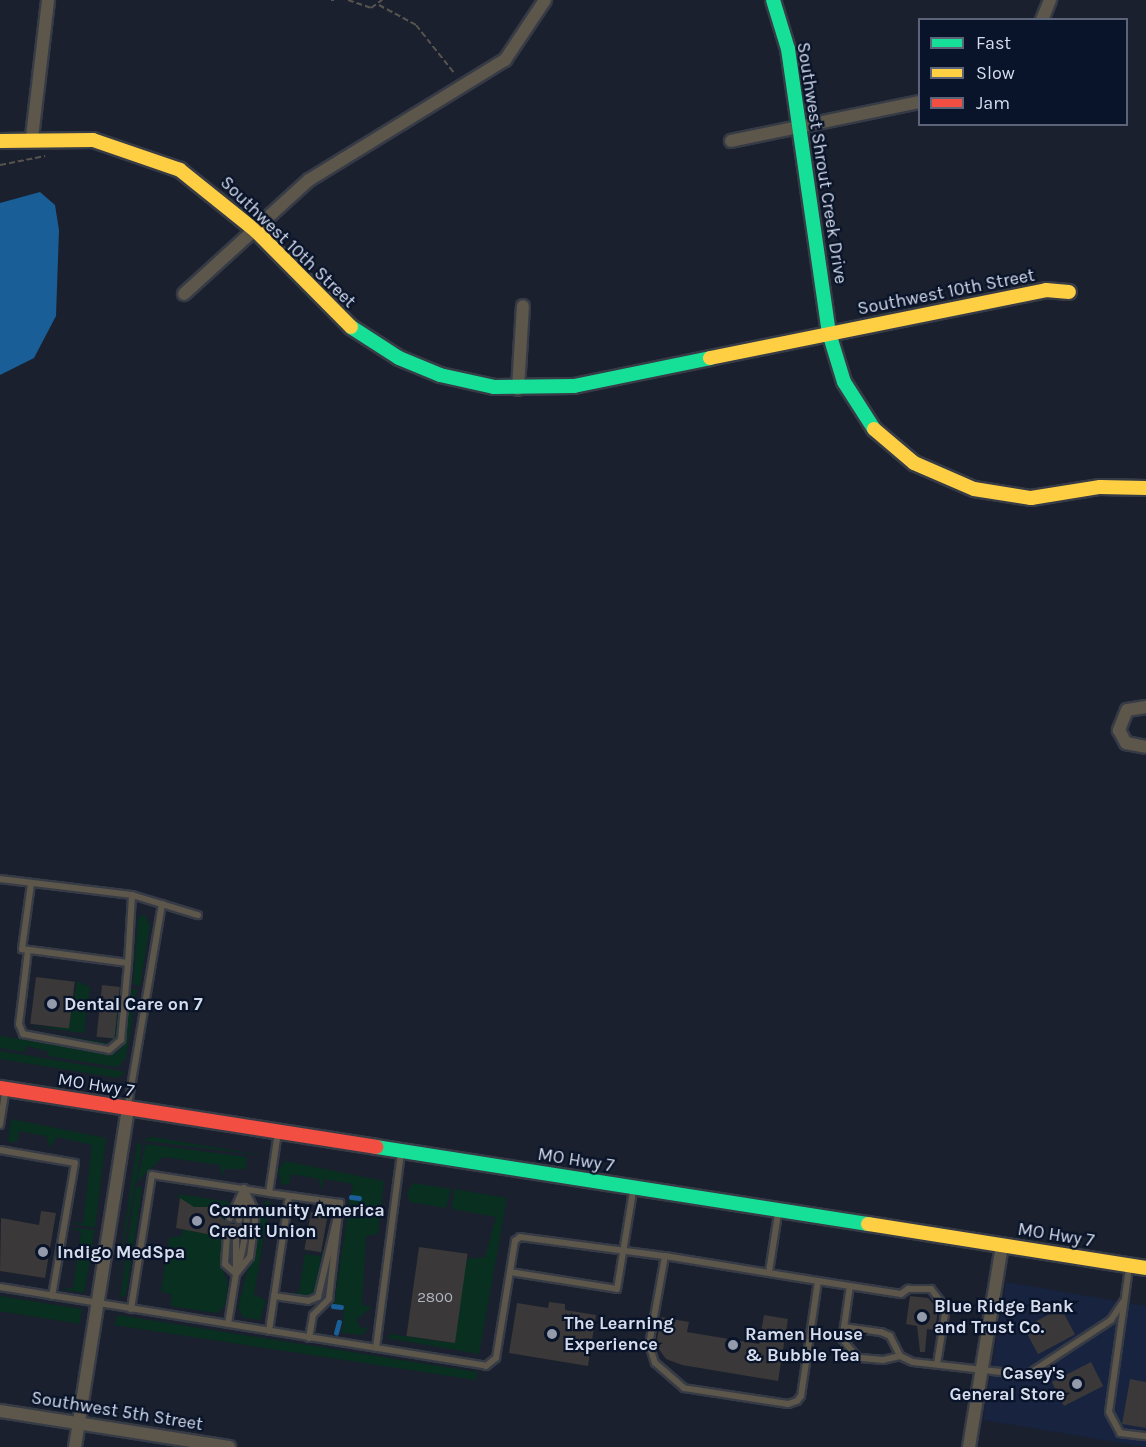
<!DOCTYPE html>
<style>
body{margin:0}
#map{position:relative;width:1146px;height:1447px;overflow:hidden;background:#1a202d;font-family:Karla,sans-serif}
div>[style]{position:absolute}
[style*='--x']{left:calc(var(--x)*1px);top:calc(var(--y)*1px);width:calc(var(--w)*1px);rotate:calc(var(--a)*1deg)}
.built>*{inset:0;background:#17233f}
.green>*{inset:0;background:#082f20;transform-origin:0 0}
.water>*{inset:0;background:#195e96}
.stream>*{height:4.5px;margin:-2.25px;padding:0 2.25px;transform-origin:2.25px;border-radius:2.25px;background:#195e96}
.building>*{inset:0;background:#3a3838;transform-origin:0 0}
.path>*{height:2px;margin-top:-1px;transform-origin:0;background:repeating-linear-gradient(90deg,#57544f 0 6px,transparent 0 9px)}
.roads{filter:drop-shadow(2px 0 #363b46) drop-shadow(-2px 0 #363b46) drop-shadow(0 2px #363b46) drop-shadow(0 -2px #363b46)}
.lane>*{height:6px;margin:-3px;padding:0 3px;transform-origin:3px;border-radius:3px;background:#5c564b}
.street>*{height:12px;margin:-6px;padding:0 6px;transform-origin:6px;border-radius:6px;background:#5c564b}
.fast>*{height:14px;margin:-7px;padding:0 7px;transform-origin:7px;border-radius:7px;background:#16e098}
.slow>*{height:14px;margin:-7px;padding:0 7px;transform-origin:7px;border-radius:7px;background:#ffcf43}
.jam>*{height:14px;margin:-7px;padding:0 7px;transform-origin:7px;border-radius:7px;background:#f24e42}
.dots>*{width:16px;height:16px;translate:-50% -50%;box-sizing:border-box;border:3px solid #09142a;border-radius:50%}
span{translate:-50% -50%;white-space:nowrap;text-align:center;line-height:1.15;-webkit-text-stroke:4.5px #09142a;paint-order:stroke}
.number-label{font-size:15px;color:#aeb4c0}
.number-label span{-webkit-text-stroke-width:0}
.street-label{font-size:18px;color:#d5dded}
.poi-label{font-size:18px;color:#d5dded;font-weight:700}
.left{translate:0 -50%;text-align:left}
.right{translate:-100% -50%;text-align:right}
.legend{position:absolute;left:918px;top:18px;width:210px;height:108px;box-sizing:border-box;background:#09142a;border:2px solid #5b6478;margin:0;padding:8px 10px;list-style:none;font-size:18px;color:#d5dded}
.legend li{display:flex;align-items:center;gap:12px;height:30px}
.legend b{width:30px;border:2px solid #5b6478}
</style>
<div id="map">
<div class="built">
<div style="clip-path:polygon(1006px 1282px,1146px 1306px,1146px 1447px,983px 1420px)"></div>
</div>
<div class="green">
<div style="clip-path:polygon(144px 914px,150px 926px,140px 986px,133px 984px,138px 918px)"></div>
<div style="clip-path:polygon(77px 981px,90px 987px,84px 1033px,29px 1026px,69px 1028px)"></div>
<div style="clip-path:polygon(132px 989px,137px 989px,126px 1057px,118px 1067px,48px 1056px,47px 1051px,26px 1046px,25px 1052px,0 1048px,0 1036px,116px 1053px,125px 1043px)"></div>
<div style="clip-path:polygon(118px 1004px,117px 1038px,109px 1046px,26px 1030px,110px 1043px)"></div>
<div style="clip-path:polygon(0 1051px,121px 1071px,126px 1072px,118px 1078px,0 1059px)"></div>
<div style="clip-path:polygon(11px 1119px,106px 1138px,95px 1228px,71px 1223px,83px 1223px,92px 1145px,57px 1137px,50px 1148px,46px 1136px,19px 1131px,17px 1142px,8px 1142px)"></div>
<div style="clip-path:polygon(153px 1137px,255px 1154px,258px 1155px,140px 1140px)"></div>
<div style="clip-path:polygon(137px 1143px,142px 1144px,139px 1162px,115px 1294px)"></div>
<div style="clip-path:polygon(146px 1144px,247px 1157px,246px 1169px,225px 1169px,222px 1177px,220px 1165px,163px 1157px,136px 1183px)"></div>
<div style="clip-path:polygon(285px 1161px,384px 1181px,378px 1234px,366px 1236px,362px 1305px,372px 1307px,356px 1320px,362px 1329px,370px 1326px,362px 1335px,342px 1333px,344px 1308px,334px 1305px,350px 1198px,358px 1199px,351px 1196px,353px 1184px,324px 1179px,320px 1191px,319px 1179px,291px 1174px,289px 1184px,282px 1185px,278px 1170px)"></div>
<div style="clip-path:polygon(413px 1183px,451px 1189px,446px 1208px,410px 1202px,407px 1193px)"></div>
<div style="clip-path:polygon(136px 1186px,142px 1188px,126px 1295px,120px 1298px)"></div>
<div style="clip-path:polygon(454px 1189px,507px 1198px,479px 1354px,387px 1338px,390px 1334px,453px 1343px,466px 1259px,485px 1257px,496px 1217px,452px 1209px)"></div>
<div style="clip-path:polygon(179px 1194px,229px 1202px,220px 1261px,228px 1285px,225px 1306px,217px 1313px,170px 1306px,172px 1295px,161px 1291px,169px 1238px,182px 1236px,183px 1229px,211px 1235px,217px 1231px,219px 1213px,209px 1207px,193px 1207px,178px 1198px)"></div>
<div style="clip-path:polygon(265px 1201px,270px 1201px,254px 1295px,266px 1300px,260px 1320px,243px 1317px,238px 1308px)"></div>
<div style="clip-path:polygon(70px 1228px,95px 1230px,84px 1293px,61px 1289px,73px 1288px,81px 1232px)"></div>
<div style="clip-path:polygon(323px 1241px,316px 1293px,310px 1297px,288px 1294px,299px 1292px,305px 1254px,320px 1256px)"></div>
<div style="left:0;top:1296px;width:83px;height:15px;rotate:9deg"></div>
<div style="clip-path:polygon(118px 1315px,477px 1372px,476px 1380px,114px 1325px)"></div>
</div>
<div class="water">
<div style="clip-path:polygon(40px 192px,55px 205px,59px 230px,56px 316px,34px 358px,0 375px,0 203px)"></div>
</div>
<div class="stream">
<div style="--x:351;--y:1197;--w:8;--a:7"></div>
<div style="--x:333;--y:1306;--w:8;--a:7"></div>
<div style="--x:336;--y:1333;--w:11;--a:-75"></div>
</div>
<div class="building">
<div style="left:36px;top:977px;width:39px;height:47px;rotate:7deg"></div>
<div style="left:102px;top:985px;width:18px;height:52px;rotate:6deg"></div>
<div style="clip-path:polygon(180px 1198px,194px 1207px,210px 1207px,228px 1223px,249px 1226px,248px 1234px,227px 1230px,212px 1235px,176px 1228px)"></div>
<div style="clip-path:polygon(41px 1211px,56px 1213px,45px 1278px,0 1271px,1px 1218px,39px 1225px)"></div>
<div style="left:311px;top:1212px;width:17px;height:38px;rotate:10deg"></div>
<div style="left:419px;top:1247px;width:49px;height:90px;rotate:8deg"></div>
<div style="clip-path:polygon(910px 1296px,928px 1298px,938px 1309px,935px 1330px,927px 1329px,925px 1352px,920px 1352px,917px 1326px,906px 1324px)"></div>
<div style="clip-path:polygon(549px 1302px,565px 1304px,565px 1310px,596px 1315px,588px 1366px,509px 1353px,517px 1303px,548px 1308px)"></div>
<div style="left:1061px;top:1308px;width:30px;height:42px;rotate:62deg"></div>
<div style="clip-path:polygon(764px 1315px,788px 1319px,778px 1381px,682px 1365px,666px 1359px,656px 1345px,661px 1317px,689px 1322px,687px 1332px,759px 1344px)"></div>
<div style="left:1091px;top:1362px;width:27px;height:44px;rotate:63deg"></div>
<div style="clip-path:polygon(1130px 1379px,1146px 1382px,1146px 1428px,1122px 1424px)"></div>
</div>
<div class="path">
<div style="--x:331;--y:0;--w:3;--a:0"></div>
<div style="--x:348;--y:0;--w:24;--a:19"></div>
<div style="--x:371;--y:8;--w:14;--a:-36"></div>
<div style="--x:379;--y:5;--w:42;--a:28.4"></div>
<div style="--x:416;--y:25;--w:63;--a:51.5"></div>
<div style="--x:0;--y:165;--w:46;--a:-11.3"></div>
</div>
<div class="roads">
<div class="lane">
<div style="--x:0;--y:879;--w:133;--a:6.9"></div>
<div style="--x:132;--y:895;--w:69;--a:16.9"></div>
<div style="--x:31;--y:884;--w:66;--a:97.9"></div>
<div style="--x:22;--y:949;--w:107;--a:7.5"></div>
<div style="--x:128;--y:963;--w:68;--a:-86.6"></div>
<div style="--x:28;--y:950;--w:75;--a:96.9"></div>
<div style="--x:19;--y:1024;--w:11;--a:68"></div>
<div style="--x:23;--y:1034;--w:87;--a:10.5"></div>
<div style="--x:109;--y:1050;--w:16;--a:-40"></div>
<div style="--x:121;--y:1040;--w:77;--a:-84.8"></div>
<div style="--x:128;--y:1105;--w:204;--a:-80.4"></div>
<div style="--x:0;--y:1125;--w:33;--a:-81"></div>
<div style="--x:0;--y:1150;--w:76;--a:9.8"></div>
<div style="--x:75;--y:1163;--w:135;--a:99.8"></div>
<div style="--x:269;--y:1193;--w:72;--a:8"></div>
<div style="--x:246;--y:1198;--w:23;--a:88"></div>
<div style="--x:230;--y:1218;--w:33;--a:-65"></div>
<div style="--x:239;--y:1220;--w:28;--a:-82"></div>
<div style="--x:227;--y:1235;--w:29;--a:94"></div>
<div style="--x:225;--y:1264;--w:15;--a:42"></div>
<div style="--x:236;--y:1237;--w:36;--a:90"></div>
<div style="--x:665;--y:1256;--w:155;--a:9.3"></div>
<div style="--x:818;--y:1281;--w:116;--a:98.4"></div>
<div style="--x:801;--y:1396;--w:6;--a:129"></div>
<div style="--x:797;--y:1401;--w:9;--a:162"></div>
<div style="--x:788;--y:1404;--w:105;--a:-171.3"></div>
<div style="--x:684;--y:1388;--w:38;--a:-139"></div>
<div style="--x:655;--y:1363;--w:19;--a:-108"></div>
<div style="--x:649;--y:1345;--w:90;--a:-79.8"></div>
<div style="--x:1129;--y:1268;--w:145;--a:97.9"></div>
<div style="--x:1109;--y:1412;--w:24;--a:62"></div>
<div style="--x:1120;--y:1433;--w:26;--a:7"></div>
<div style="--x:238;--y:1270;--w:33;--a:-78"></div>
<div style="--x:510;--y:1272;--w:108;--a:9"></div>
<div style="--x:617;--y:1289;--w:99;--a:-80.7"></div>
<div style="--x:769;--y:1272;--w:59;--a:-81.2"></div>
<div style="--x:818;--y:1281;--w:84;--a:8.9"></div>
<div style="--x:901;--y:1294;--w:9;--a:-36"></div>
<div style="--x:908;--y:1289;--w:23;--a:0"></div>
<div style="--x:931;--y:1289;--w:24;--a:52"></div>
<div style="--x:946;--y:1308;--w:57;--a:99.1"></div>
<div style="--x:0;--y:1287;--w:492;--a:9.2"></div>
<div style="--x:486;--y:1366;--w:13;--a:-39"></div>
<div style="--x:496;--y:1358;--w:119;--a:-80.8"></div>
<div style="--x:515;--y:1241;--w:6;--a:-39"></div>
<div style="--x:520;--y:1237;--w:146;--a:7.5"></div>
<div style="--x:274;--y:1296;--w:34;--a:8"></div>
<div style="--x:308;--y:1301;--w:11;--a:-22"></div>
<div style="--x:318;--y:1297;--w:96;--a:-76.7"></div>
<div style="--x:131;--y:1309;--w:136;--a:-81.1"></div>
<div style="--x:152;--y:1175;--w:118;--a:8.7"></div>
<div style="--x:269;--y:1193;--w:62;--a:-81.6"></div>
<div style="--x:228;--y:1324;--w:51;--a:-80.9"></div>
<div style="--x:236;--y:1274;--w:22;--a:-51"></div>
<div style="--x:250;--y:1257;--w:45;--a:-82.4"></div>
<div style="--x:256;--y:1212;--w:27;--a:-117"></div>
<div style="--x:844;--y:1327;--w:41;--a:-81.7"></div>
<div style="--x:269;--y:1331;--w:136;--a:-81.6"></div>
<div style="--x:309;--y:1338;--w:23;--a:-80"></div>
<div style="--x:313;--y:1315;--w:23;--a:-45"></div>
<div style="--x:329;--y:1299;--w:97;--a:-83.5"></div>
<div style="--x:376;--y:1348;--w:196;--a:-82.7"></div>
<div style="--x:900;--y:1356;--w:17;--a:167"></div>
<div style="--x:883;--y:1360;--w:25;--a:-175"></div>
<div style="--x:858;--y:1358;--w:25;--a:-130"></div>
<div style="--x:842;--y:1339;--w:12;--a:-81"></div>
<div style="--x:844;--y:1327;--w:37;--a:8"></div>
<div style="--x:881;--y:1332;--w:10;--a:24"></div>
<div style="--x:890;--y:1336;--w:22;--a:63"></div>
<div style="--x:900;--y:1356;--w:14;--a:25"></div>
<div style="--x:913;--y:1362;--w:115;--a:6.5"></div>
<div style="--x:1027;--y:1375;--w:100;--a:-33.2"></div>
<div style="--x:1111;--y:1320;--w:22;--a:-56"></div>
</div>
<div class="street">
<div style="--x:1042;--y:20;--w:22;--a:-68"></div>
<div style="--x:32;--y:137;--w:138;--a:-83.3"></div>
<div style="--x:731;--y:141;--w:193;--a:-11.7"></div>
<div style="--x:184;--y:294;--w:169;--a:-42.4"></div>
<div style="--x:309;--y:180;--w:230;--a:-31.5"></div>
<div style="--x:505;--y:60;--w:72;--a:-56.3"></div>
<div style="--x:518;--y:389;--w:83;--a:-86.6"></div>
<div style="--x:1146;--y:707;--w:19;--a:171"></div>
<div style="--x:1127;--y:710;--w:22;--a:112"></div>
<div style="--x:1119;--y:730;--w:15;--a:62"></div>
<div style="--x:1126;--y:743;--w:20;--a:11"></div>
<div style="--x:0;--y:1411;--w:232;--a:8.9"></div>
<div style="--x:75;--y:1447;--w:343;--a:-81.1"></div>
<div style="--x:969;--y:1447;--w:205;--a:-80.7"></div>
</div>
<div class="fast">
<div style="--x:773;--y:0;--w:51;--a:73"></div>
<div style="--x:788;--y:49;--w:287;--a:81.8"></div>
<div style="--x:829;--y:333;--w:51;--a:73"></div>
<div style="--x:844;--y:382;--w:56;--a:57.4"></div>
<div style="--x:351;--y:327;--w:57;--a:32.9"></div>
<div style="--x:399;--y:358;--w:44;--a:22.5"></div>
<div style="--x:440;--y:375;--w:55;--a:12.5"></div>
<div style="--x:494;--y:387;--w:80;--a:-0.7"></div>
<div style="--x:574;--y:386;--w:139;--a:-11.6"></div>
<div style="--x:376;--y:1147;--w:498;--a:8.9"></div>
</div>
<div class="slow">
<div style="--x:0;--y:141;--w:93;--a:-0.6"></div>
<div style="--x:93;--y:140;--w:92;--a:19"></div>
<div style="--x:180;--y:170;--w:97;--a:38.8"></div>
<div style="--x:256;--y:231;--w:135;--a:45.3"></div>
<div style="--x:710;--y:358;--w:343;--a:-11.4"></div>
<div style="--x:1046;--y:290;--w:23;--a:5"></div>
<div style="--x:874;--y:429;--w:52;--a:40.4"></div>
<div style="--x:914;--y:463;--w:65;--a:23.4"></div>
<div style="--x:974;--y:489;--w:58;--a:9"></div>
<div style="--x:1031;--y:498;--w:70;--a:-9.1"></div>
<div style="--x:1100;--y:487;--w:46;--a:1.2"></div>
<div style="--x:868;--y:1224;--w:281;--a:9"></div>
</div>
<div class="jam">
<div style="--x:0;--y:1088;--w:381;--a:8.9"></div>
</div>
</div>
<div class="dots">
<div style="left:52px;top:1004px;background:#949baa"></div>
<div style="left:197px;top:1221px;background:#949baa"></div>
<div style="left:43px;top:1252px;background:#949baa"></div>
<div style="left:922px;top:1317px;background:#949baa"></div>
<div style="left:552px;top:1334px;background:#949baa"></div>
<div style="left:733px;top:1345px;background:#949baa"></div>
<div style="left:1077px;top:1384px;background:#949baa"></div>
</div>
<div class="number-label">
<span style="left:435px;top:1298px">2800</span>
</div>
<div class="street-label">
<span style="left:822px;top:163px;rotate:81deg">Southwest Shrout Creek Drive</span>
<span style="left:288px;top:242px;rotate:44deg">Southwest 10th Street</span>
<span style="left:946px;top:292px;rotate:-11deg">Southwest 10th Street</span>
<span style="left:96px;top:1085px;rotate:9deg">MO Hwy 7</span>
<span style="left:576px;top:1160px;rotate:9deg">MO Hwy 7</span>
<span style="left:1056px;top:1235px;rotate:9deg">MO Hwy 7</span>
<span style="left:117px;top:1411px;rotate:9deg">Southwest 5th Street</span>
</div>
<div class="poi-label">
<span class="left" style="left:64px;top:1004px">Dental Care on 7</span>
<span class="left" style="left:209px;top:1221px">Community America<br>Credit Union</span>
<span class="left" style="left:57px;top:1252px">Indigo MedSpa</span>
<span class="left" style="left:934px;top:1317px">Blue Ridge Bank<br>and Trust Co.</span>
<span class="left" style="left:564px;top:1334px">The Learning<br>Experience</span>
<span class="left" style="left:745px;top:1345px">Ramen House<br>&amp; Bubble Tea</span>
<span class="right" style="left:1065px;top:1384px">Casey's<br>General Store</span>
</div>
<ul class="legend">
<li><b style="height:8px;background:#16e098"></b>Fast</li>
<li><b style="height:8px;background:#ffcf43"></b>Slow</li>
<li><b style="height:8px;background:#f24e42"></b>Jam</li>
</ul>
</div>
